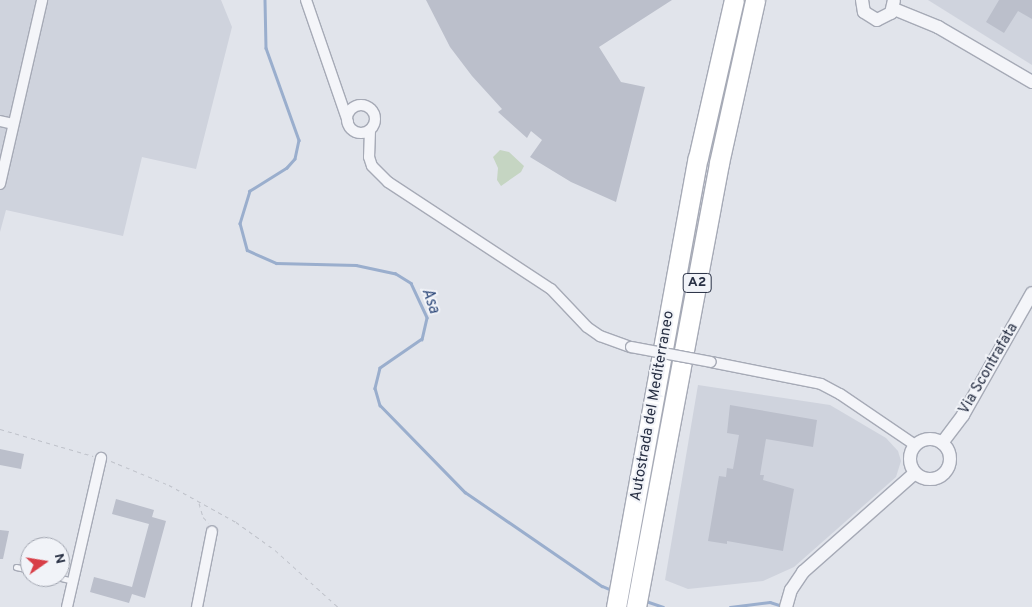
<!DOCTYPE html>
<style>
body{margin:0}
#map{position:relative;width:1032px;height:607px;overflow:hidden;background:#e1e4eb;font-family:Overpass,sans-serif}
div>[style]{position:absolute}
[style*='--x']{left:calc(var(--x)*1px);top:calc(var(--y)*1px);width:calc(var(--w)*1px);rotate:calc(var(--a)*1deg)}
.built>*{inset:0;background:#cfd3dd}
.green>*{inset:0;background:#c5d5c2}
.stream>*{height:2.5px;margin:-1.25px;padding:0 1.25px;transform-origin:1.25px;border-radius:1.25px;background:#9aaecd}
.building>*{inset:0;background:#bbbfcb}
.path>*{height:1px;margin-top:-0.5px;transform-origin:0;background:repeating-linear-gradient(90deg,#bfc2ca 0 4px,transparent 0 8px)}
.roads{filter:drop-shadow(1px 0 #a6aab6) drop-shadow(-1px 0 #a6aab6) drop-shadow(0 1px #a6aab6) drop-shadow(0 -1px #a6aab6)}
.service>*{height:5px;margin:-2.5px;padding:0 2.5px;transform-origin:2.5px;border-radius:2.5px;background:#f4f5f9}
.minor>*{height:10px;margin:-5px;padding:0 5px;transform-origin:5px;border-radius:5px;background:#f4f5f9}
.minor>.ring{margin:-5px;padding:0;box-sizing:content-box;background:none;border:10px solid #f4f5f9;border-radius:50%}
.tertiary>*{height:12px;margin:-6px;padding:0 6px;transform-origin:6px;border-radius:6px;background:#f4f5f9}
.tertiary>.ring{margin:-6px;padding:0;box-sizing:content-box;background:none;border:12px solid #f4f5f9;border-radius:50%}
.motorway>*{height:19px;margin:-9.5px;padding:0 9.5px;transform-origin:9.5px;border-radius:9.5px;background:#fff}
.bridges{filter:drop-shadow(1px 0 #a6aab6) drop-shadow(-1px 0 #a6aab6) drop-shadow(0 1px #a6aab6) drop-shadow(0 -1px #a6aab6)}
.minor-bridge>*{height:10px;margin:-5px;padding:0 5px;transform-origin:5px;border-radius:5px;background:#f4f5f9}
span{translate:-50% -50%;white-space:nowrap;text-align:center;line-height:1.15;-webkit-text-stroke:4px #f1f3f8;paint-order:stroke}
.shield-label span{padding:1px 4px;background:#f1f3f8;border:1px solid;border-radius:4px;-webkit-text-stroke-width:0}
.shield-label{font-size:14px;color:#283044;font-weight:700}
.street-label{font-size:15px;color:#283044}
.water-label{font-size:16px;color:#2f4a7b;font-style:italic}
.north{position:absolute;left:20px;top:537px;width:50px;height:50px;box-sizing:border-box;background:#f1f3f8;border:1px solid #a1a5b0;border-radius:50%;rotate:77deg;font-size:14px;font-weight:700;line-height:20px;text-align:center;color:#283044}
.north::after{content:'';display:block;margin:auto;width:18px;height:22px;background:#d83e47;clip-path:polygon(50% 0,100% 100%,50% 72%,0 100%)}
</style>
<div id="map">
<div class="built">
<div style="clip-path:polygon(0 0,221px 0,232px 27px,196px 169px,142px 157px,123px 236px,6px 210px,0 232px)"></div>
<div style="clip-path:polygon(928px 0,1032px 0,1032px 65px)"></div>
<div style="clip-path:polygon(698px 385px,830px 405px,886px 438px,898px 451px,901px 461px,896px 477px,794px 567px,763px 581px,688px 589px,665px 580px)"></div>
</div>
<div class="green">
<div style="clip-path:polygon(500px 150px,509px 152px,524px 166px,521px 172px,501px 186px,497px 180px,498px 168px,493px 157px)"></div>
</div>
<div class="stream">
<div style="--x:265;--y:0;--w:48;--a:88.8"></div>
<div style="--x:266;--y:48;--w:98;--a:70.3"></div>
<div style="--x:299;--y:140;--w:19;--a:102"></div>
<div style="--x:295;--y:159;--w:12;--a:132"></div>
<div style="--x:287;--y:168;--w:44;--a:148.1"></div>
<div style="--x:250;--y:191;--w:34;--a:107"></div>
<div style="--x:240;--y:223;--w:28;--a:75"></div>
<div style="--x:247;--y:250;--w:32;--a:24"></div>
<div style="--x:276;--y:263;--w:80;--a:1.4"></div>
<div style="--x:356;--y:265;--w:40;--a:12"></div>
<div style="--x:395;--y:273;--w:19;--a:32"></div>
<div style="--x:411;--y:283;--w:38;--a:65"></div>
<div style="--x:427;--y:318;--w:22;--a:103"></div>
<div style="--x:422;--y:339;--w:51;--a:145.4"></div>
<div style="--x:380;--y:368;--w:21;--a:104"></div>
<div style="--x:375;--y:388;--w:18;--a:74"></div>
<div style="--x:380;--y:405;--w:122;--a:45.7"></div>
<div style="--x:465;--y:492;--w:166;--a:34.5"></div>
<div style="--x:602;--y:586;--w:11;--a:22"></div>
<div style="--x:643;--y:600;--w:21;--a:19"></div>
<div style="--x:730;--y:607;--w:40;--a:-7.1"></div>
<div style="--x:770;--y:602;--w:13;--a:18"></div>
</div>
<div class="building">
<div style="clip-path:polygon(426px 0,672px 0,599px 47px,621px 82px,645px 87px,616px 202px,571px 182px,530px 157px,542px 140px,531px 131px,527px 138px,498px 112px,502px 109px,472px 76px,450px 47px)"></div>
<div style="clip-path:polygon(999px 0,1032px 0,1032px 19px,1018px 11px,1004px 33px,986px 22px)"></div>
<div style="clip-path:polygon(730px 405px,817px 420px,813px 447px,766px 439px,760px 475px,764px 475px,763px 480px,794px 489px,783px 551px,727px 541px,727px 544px,708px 541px,719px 476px,726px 477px,727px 468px,733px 469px,739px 435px,727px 433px)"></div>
<div style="clip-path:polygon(0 449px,24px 454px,21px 469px,0 465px)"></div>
<div style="clip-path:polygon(116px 499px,154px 510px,152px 517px,166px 521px,145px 598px,132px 594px,129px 603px,90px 592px,94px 577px,132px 587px,149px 524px,112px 514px)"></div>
<div style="clip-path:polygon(0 530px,9px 531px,3px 559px,0 559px)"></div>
</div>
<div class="path">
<div style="--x:0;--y:429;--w:97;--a:16.2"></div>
<div style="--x:111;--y:461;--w:63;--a:22.5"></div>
<div style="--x:169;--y:485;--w:77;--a:28.9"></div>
<div style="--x:236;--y:522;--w:48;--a:35.7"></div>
<div style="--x:275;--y:550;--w:85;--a:42.1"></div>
<div style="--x:199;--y:503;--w:15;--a:74"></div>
<div style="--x:203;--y:517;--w:8;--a:45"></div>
</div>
<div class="roads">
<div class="service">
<div style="--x:16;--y:567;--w:14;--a:12"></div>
<div style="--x:57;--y:577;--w:16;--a:14"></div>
</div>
<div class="minor">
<div style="--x:306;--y:0;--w:129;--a:71"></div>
<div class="ring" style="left:347px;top:105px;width:18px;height:18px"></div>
<div style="--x:0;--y:121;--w:13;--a:13"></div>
<div style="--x:370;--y:130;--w:27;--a:92"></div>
<div style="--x:369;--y:157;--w:9;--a:72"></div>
<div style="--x:372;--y:166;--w:23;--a:45"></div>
<div style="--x:388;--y:182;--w:195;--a:33.3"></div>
<div style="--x:551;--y:289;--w:52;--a:46.5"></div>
<div style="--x:587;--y:327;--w:16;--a:35"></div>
<div style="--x:600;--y:336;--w:33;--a:20"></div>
<div style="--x:0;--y:184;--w:189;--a:-77.1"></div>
<div style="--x:711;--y:362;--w:112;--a:11.3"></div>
<div style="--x:821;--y:384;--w:21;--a:28"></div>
<div style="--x:840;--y:394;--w:91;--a:34.2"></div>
<div style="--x:67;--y:607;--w:153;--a:-77.1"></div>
<div style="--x:197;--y:607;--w:77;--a:-78.8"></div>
</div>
<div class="tertiary">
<div style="--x:862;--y:0;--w:12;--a:81"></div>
<div style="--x:864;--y:12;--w:15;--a:32"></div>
<div style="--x:877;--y:20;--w:16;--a:-27"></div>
<div style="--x:891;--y:13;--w:13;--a:-77"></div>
<div style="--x:894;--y:9;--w:48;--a:22.2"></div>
<div style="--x:938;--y:27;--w:109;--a:30.3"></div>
<div class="ring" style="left:910px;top:439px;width:28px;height:28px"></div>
<div style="--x:942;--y:443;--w:35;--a:-53"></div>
<div style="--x:963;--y:415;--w:140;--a:-60.5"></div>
<div style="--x:786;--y:607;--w:18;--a:-74"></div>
<div style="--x:791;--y:590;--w:22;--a:-56"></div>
<div style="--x:803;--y:572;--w:149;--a:-41.5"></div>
</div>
<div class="motorway">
<div style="--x:616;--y:607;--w:456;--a:-79.7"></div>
<div style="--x:698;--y:158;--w:162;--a:-77.2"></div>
<div style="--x:636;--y:607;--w:452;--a:-79.4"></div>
<div style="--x:719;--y:163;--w:167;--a:-77.5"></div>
</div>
</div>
<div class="bridges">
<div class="minor-bridge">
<div style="--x:631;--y:347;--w:81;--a:10.6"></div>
</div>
</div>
<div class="shield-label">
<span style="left:697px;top:283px">A2</span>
</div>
<div class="street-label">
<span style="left:989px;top:369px;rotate:-60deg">Via Scontrafata</span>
<span style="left:653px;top:406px;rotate:-80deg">Autostrada del Mediterraneo</span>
</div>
<div class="water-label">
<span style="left:430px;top:301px;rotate:71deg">Asa</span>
</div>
<div class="north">N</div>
</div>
